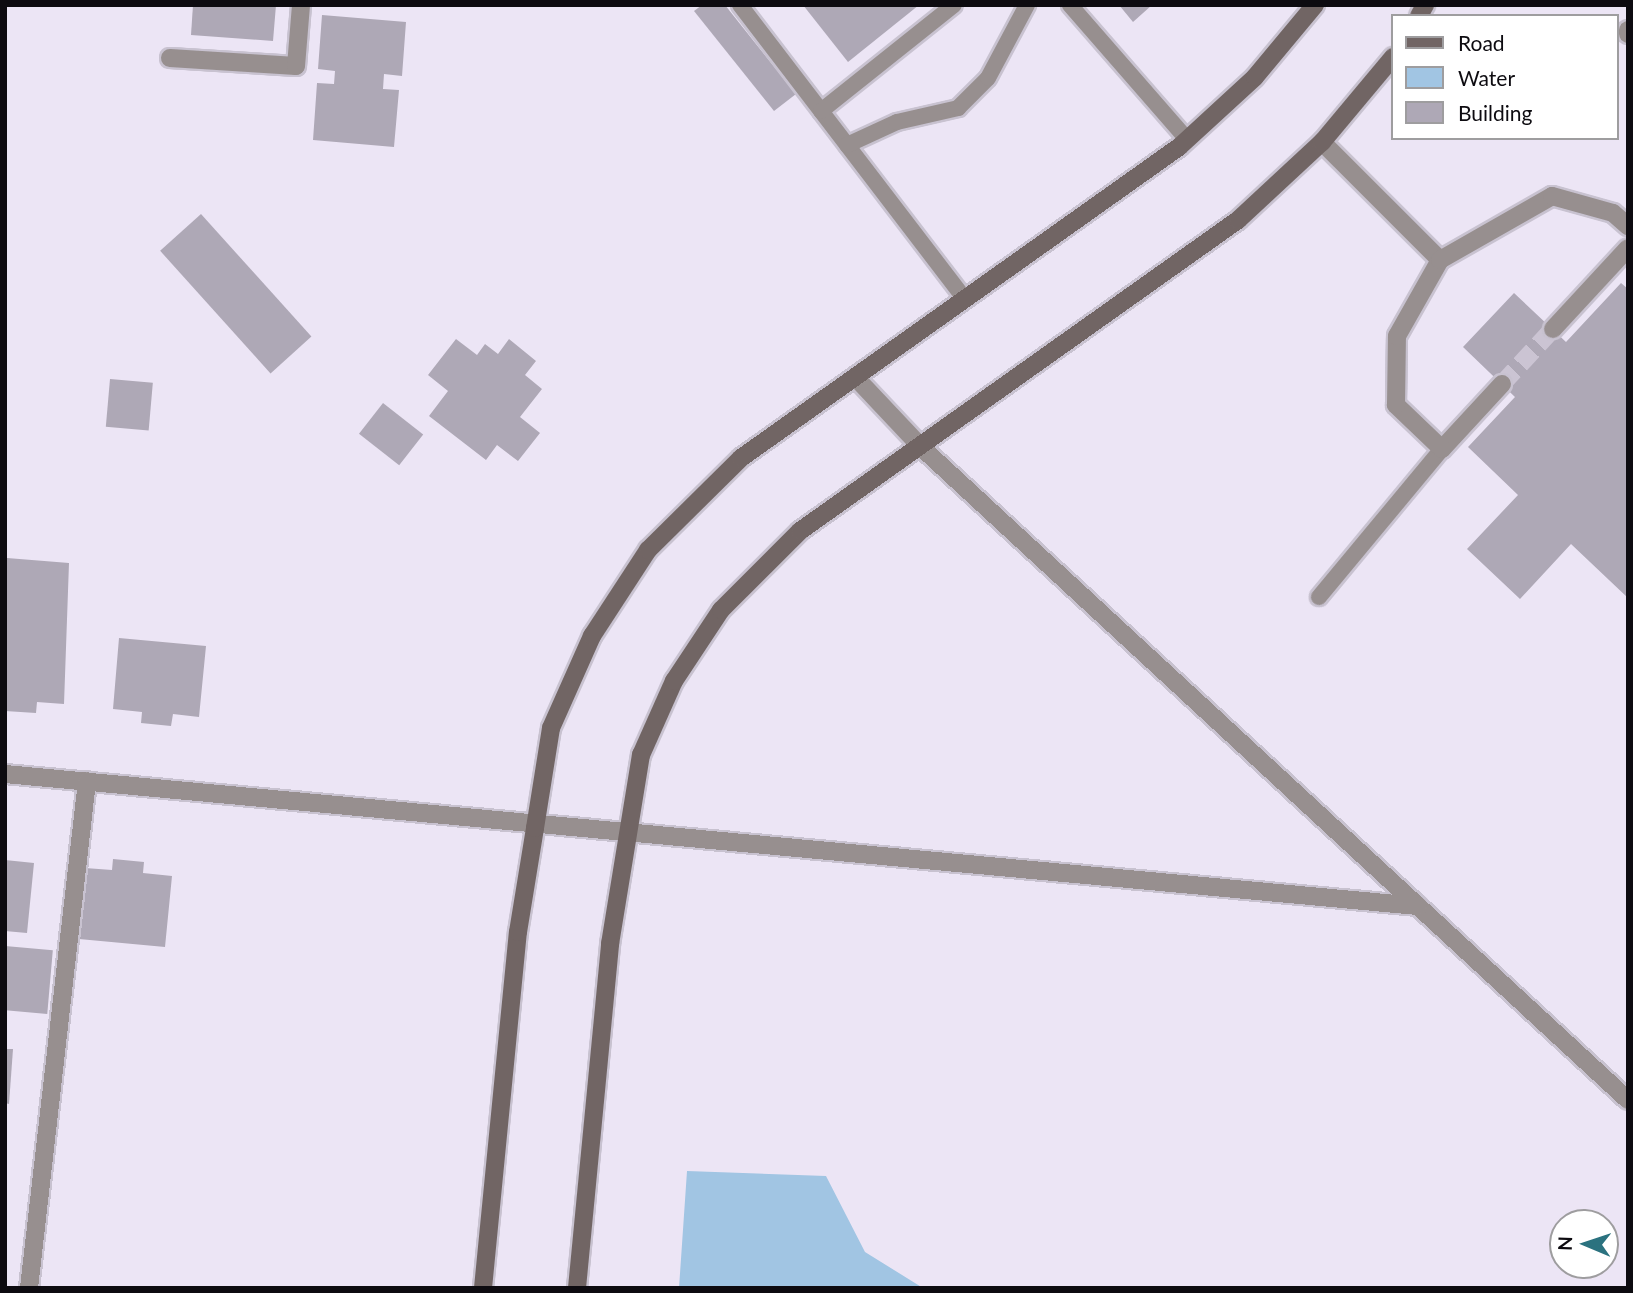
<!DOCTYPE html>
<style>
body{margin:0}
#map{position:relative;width:1633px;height:1293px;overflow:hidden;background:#ece5f5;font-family:Lato,sans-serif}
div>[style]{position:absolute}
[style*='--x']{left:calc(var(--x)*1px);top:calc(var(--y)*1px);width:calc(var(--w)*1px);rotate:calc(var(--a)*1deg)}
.water>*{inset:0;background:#a1c5e3}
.building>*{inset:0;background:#aea8b6;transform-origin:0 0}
.street-tunnel>*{height:18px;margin-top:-9px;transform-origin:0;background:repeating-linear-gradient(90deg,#cbc4d3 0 18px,transparent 0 27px)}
.roads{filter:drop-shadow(2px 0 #c8c2d0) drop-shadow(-2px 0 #c8c2d0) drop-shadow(0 2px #c8c2d0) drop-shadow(0 -2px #c8c2d0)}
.lane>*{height:16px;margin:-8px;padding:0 8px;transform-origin:8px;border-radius:8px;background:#978f8f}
.street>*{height:18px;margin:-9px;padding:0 9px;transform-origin:9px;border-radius:9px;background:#978f8f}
.secondary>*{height:18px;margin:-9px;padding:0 9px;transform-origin:9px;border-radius:9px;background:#716564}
span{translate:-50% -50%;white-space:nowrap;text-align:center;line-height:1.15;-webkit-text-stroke:5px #fff;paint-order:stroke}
.frame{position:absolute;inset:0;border:7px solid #0d0b10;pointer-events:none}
.legend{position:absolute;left:1391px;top:14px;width:228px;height:126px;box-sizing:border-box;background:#fff;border:2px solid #9e9d9f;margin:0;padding:9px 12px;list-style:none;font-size:21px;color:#0d0b10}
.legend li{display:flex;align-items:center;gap:14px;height:35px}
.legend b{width:35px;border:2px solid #9e9d9f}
.north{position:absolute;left:1549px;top:1209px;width:70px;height:70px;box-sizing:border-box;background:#fff;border:2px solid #9e9d9f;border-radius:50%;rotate:272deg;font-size:19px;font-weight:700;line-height:28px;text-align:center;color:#0d0b10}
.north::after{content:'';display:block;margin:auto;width:24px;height:32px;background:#2b727f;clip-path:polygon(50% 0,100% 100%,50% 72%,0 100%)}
</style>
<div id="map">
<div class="water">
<div style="clip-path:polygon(687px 1171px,826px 1176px,865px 1252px,923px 1288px,679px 1288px)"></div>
</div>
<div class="building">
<div style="clip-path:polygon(193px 5px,276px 5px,273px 41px,191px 35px)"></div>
<div style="clip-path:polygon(702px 5px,725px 5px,796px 94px,774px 111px,694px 11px)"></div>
<div style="clip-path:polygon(803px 5px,919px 5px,848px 62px)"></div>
<div style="clip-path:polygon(1119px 5px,1152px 5px,1133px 22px)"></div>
<div style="clip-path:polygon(322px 15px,406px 22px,402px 76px,384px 74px,383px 89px,399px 90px,394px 147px,313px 140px,317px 83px,334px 84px,335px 71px,318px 69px)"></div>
<div style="left:201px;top:214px;width:165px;height:55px;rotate:48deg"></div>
<div style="clip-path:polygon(1621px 283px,1628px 289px,1628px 598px,1571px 544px,1520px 599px,1467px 549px,1518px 495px,1468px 447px,1515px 397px,1463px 347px,1514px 293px,1566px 342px)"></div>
<div style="clip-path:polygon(456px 339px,477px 355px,485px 344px,498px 354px,509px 339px,536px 361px,525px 375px,542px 389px,520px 417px,540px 433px,518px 461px,497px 445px,486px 460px,429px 416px,448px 391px,428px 375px)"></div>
<div style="left:110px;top:379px;width:43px;height:48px;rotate:5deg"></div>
<div style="left:383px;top:403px;width:51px;height:39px;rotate:38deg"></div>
<div style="clip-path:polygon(7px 558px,69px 563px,64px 704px,37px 702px,36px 713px,5px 711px)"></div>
<div style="clip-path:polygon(119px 638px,206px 646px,199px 717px,173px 714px,171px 726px,141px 723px,142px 712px,113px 709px)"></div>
<div style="clip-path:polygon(113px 859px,144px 862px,143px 873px,172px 876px,165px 947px,79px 939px,85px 868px,112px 870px)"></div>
<div style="clip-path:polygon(5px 860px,34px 863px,27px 933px,5px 931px)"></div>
<div style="left:5px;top:946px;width:48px;height:64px;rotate:5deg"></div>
<div style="clip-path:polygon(5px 1049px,13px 1049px,9px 1104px,5px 1103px)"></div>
</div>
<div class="street-tunnel">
<div style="--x:1502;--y:384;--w:75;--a:-47.2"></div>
</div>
<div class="roads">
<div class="lane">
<div style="--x:740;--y:5;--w:370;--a:52.6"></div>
<div style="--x:1070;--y:5;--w:178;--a:48.9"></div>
<div style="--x:821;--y:111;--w:170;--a:-38.6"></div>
<div style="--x:847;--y:145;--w:55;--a:-24.7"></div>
<div style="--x:897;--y:122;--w:63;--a:-12.9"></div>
<div style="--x:958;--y:108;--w:42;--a:-45"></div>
<div style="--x:988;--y:78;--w:83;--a:-61.9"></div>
<div style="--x:1319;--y:597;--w:192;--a:-50.3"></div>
</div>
<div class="street">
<div style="--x:1628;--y:30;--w:4;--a:90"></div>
<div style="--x:170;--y:58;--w:126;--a:3.6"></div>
<div style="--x:296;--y:66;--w:61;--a:-85.3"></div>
<div style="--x:1322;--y:142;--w:167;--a:45"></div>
<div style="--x:1553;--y:329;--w:110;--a:-47.2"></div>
<div style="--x:856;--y:378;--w:95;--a:46.7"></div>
<div style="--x:921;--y:447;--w:962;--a:42.73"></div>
<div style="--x:1502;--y:384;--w:88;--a:132.7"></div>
<div style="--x:1442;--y:449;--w:64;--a:-136.3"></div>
<div style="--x:1396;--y:405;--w:69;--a:-89.2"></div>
<div style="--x:1397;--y:336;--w:87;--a:-60.5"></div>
<div style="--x:1440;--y:260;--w:129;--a:-29.7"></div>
<div style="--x:1552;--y:196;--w:63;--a:15.6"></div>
<div style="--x:1613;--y:213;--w:20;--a:41"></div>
<div style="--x:5;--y:774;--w:1419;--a:5.34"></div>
<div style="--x:29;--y:1288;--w:510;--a:-83.47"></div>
</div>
<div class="secondary">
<div style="--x:1419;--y:16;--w:13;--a:-61"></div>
<div style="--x:483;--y:1288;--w:358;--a:-84.4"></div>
<div style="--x:518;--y:932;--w:105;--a:-80.7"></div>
<div style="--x:535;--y:828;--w:101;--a:-80.9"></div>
<div style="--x:551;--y:728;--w:101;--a:-66"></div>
<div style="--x:592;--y:636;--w:103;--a:-56.9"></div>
<div style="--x:648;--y:550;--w:131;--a:-44.7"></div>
<div style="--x:741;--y:458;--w:537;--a:-35.38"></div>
<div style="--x:1179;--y:147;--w:103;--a:-42.6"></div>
<div style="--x:1255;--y:77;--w:94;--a:-50.2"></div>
<div style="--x:577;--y:1288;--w:346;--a:-84.5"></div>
<div style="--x:610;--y:944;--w:192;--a:-80.7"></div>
<div style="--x:641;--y:755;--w:81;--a:-66"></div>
<div style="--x:674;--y:681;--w:85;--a:-56.5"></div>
<div style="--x:721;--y:610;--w:112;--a:-45"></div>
<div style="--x:800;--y:531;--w:537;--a:-35.38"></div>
<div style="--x:1238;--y:220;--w:115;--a:-42.9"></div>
<div style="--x:1322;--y:142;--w:111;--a:-50.1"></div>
</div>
</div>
<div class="frame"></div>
<ul class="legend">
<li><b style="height:9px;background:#716564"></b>Road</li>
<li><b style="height:19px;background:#a1c5e3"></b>Water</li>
<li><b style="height:19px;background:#aea8b6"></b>Building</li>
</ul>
<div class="north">N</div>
</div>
